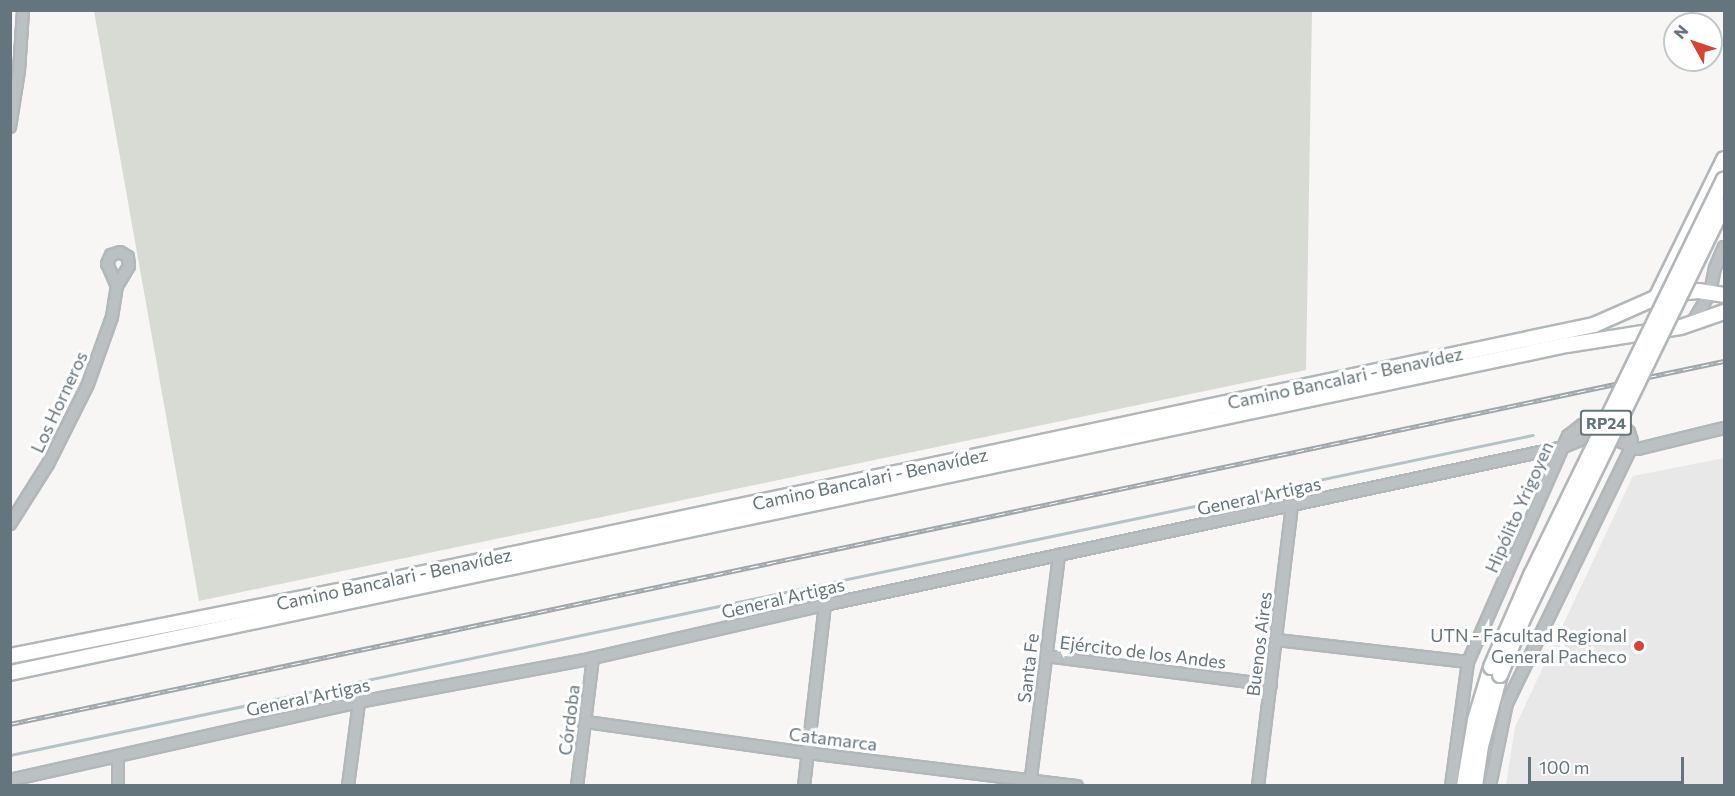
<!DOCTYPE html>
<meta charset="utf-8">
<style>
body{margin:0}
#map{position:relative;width:1735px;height:796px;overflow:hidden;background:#f7f6f4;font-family:Commissioner,sans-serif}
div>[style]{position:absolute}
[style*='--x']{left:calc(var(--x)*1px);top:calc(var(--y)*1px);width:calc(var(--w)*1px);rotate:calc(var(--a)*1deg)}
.built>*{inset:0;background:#e7e8e7}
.green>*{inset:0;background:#d7dbd3}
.stream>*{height:3px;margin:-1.5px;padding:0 1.5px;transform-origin:1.5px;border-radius:1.5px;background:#b6c3c6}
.roads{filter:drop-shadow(2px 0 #b2b7ba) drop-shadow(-2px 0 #b2b7ba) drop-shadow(0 2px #b2b7ba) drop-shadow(0 -2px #b2b7ba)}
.minor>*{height:10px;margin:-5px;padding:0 5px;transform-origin:5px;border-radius:5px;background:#bbc1c3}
.major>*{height:14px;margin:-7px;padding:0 7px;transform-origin:7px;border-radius:7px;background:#fff}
.rail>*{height:5px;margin-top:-2.5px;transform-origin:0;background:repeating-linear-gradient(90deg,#fff 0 9px,#9ea6aa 0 18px);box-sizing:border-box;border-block:2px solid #9ea6aa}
.bridges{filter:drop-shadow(2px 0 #b2b7ba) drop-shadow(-2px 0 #b2b7ba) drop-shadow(0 2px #b2b7ba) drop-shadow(0 -2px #b2b7ba)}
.major-bridge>*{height:14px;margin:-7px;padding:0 7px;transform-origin:7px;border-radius:7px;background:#fff}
.dots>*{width:16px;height:16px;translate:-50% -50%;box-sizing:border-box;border:3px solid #fff;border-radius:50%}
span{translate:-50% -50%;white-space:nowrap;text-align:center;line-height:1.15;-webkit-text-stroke:6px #fff;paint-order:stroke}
.shield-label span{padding:2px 4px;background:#fff;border:2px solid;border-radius:4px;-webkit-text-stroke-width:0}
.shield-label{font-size:16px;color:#64757d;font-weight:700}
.street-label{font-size:18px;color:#64757d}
.poi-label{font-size:18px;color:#64757d}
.right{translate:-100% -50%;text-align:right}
.frame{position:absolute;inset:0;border:12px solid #64757d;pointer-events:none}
.north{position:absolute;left:1663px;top:12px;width:60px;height:60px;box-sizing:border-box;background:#fff;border:2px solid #c1c8cb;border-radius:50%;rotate:310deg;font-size:16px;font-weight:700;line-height:24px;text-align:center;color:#64757d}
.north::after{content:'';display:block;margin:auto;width:21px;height:27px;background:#d64434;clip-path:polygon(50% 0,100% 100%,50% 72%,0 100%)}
.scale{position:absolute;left:1528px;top:757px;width:156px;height:27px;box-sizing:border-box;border:3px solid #64757d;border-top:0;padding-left:8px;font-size:18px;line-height:21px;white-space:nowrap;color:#64757d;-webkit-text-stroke:4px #fff;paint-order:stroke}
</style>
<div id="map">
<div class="built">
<div style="clip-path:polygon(1724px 458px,1724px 785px,1506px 785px,1515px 727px,1633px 476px)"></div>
</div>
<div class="green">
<div style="clip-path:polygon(94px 11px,1312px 11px,1306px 370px,199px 601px)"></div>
</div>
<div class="stream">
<div style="--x:10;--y:755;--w:1556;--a:-11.87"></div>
</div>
<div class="roads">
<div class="minor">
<div style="--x:10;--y:127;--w:57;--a:-80.9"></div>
<div style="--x:19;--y:71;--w:61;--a:-86.2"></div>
<div style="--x:120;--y:252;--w:9;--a:32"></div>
<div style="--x:128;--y:257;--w:9;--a:84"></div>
<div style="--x:129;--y:266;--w:23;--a:121"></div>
<div style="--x:117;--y:286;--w:24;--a:-114"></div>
<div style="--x:107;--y:264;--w:10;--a:-66"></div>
<div style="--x:111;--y:255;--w:9;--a:-18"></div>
<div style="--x:1692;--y:323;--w:35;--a:-59"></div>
<div style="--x:1710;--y:293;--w:25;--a:-79"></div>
<div style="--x:1715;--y:268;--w:23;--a:-67"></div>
<div style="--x:10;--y:524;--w:71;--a:-57.7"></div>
<div style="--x:48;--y:464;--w:89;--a:-63.4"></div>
<div style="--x:88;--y:384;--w:71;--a:-70.3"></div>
<div style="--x:112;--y:317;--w:31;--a:-81"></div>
<div style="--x:1277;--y:640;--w:192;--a:6.6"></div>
<div style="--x:1046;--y:656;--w:227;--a:7.3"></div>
<div style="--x:586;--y:722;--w:223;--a:8"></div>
<div style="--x:807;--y:753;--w:272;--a:7"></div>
<div style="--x:10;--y:780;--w:358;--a:-12.6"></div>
<div style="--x:359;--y:702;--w:238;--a:-10.6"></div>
<div style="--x:593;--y:658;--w:238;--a:-12.9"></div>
<div style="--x:825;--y:605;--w:755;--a:-12.08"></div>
<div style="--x:1563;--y:447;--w:27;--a:-22"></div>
<div style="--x:1588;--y:437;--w:17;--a:-7"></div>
<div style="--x:1605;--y:435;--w:36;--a:23"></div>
<div style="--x:1638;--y:449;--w:89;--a:-13.7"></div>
<div style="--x:1030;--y:785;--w:232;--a:-82.8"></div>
<div style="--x:118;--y:786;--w:30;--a:-90"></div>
<div style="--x:348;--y:786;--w:85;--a:-82.5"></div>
<div style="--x:577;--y:786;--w:129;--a:-82.9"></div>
<div style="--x:804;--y:786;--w:182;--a:-83.4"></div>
<div style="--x:1258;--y:786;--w:282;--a:-83.1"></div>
<div style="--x:1451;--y:786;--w:125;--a:-82.2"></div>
<div style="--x:1468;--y:662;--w:235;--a:-66.2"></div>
<div style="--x:1563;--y:447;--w:12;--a:-66"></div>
<div style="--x:1568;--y:436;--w:18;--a:-38"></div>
<div style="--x:1582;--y:425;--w:22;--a:-18"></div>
<div style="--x:1603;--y:418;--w:13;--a:9"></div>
<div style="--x:1616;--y:420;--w:18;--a:43"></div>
<div style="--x:1629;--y:432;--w:9;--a:72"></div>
<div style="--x:1632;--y:441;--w:7;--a:98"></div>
<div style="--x:1631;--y:448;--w:284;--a:115.9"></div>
<div style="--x:1507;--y:703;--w:85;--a:101.6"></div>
</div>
<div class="major">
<div style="--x:1654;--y:302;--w:159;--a:-63.9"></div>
<div style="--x:10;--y:656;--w:350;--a:-11.2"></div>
<div style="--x:353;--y:588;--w:1269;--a:-11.97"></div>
<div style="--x:1594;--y:325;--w:64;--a:-23.8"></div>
<div style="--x:1653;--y:299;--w:25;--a:-14"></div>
<div style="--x:1677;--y:293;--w:22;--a:-5"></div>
<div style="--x:1699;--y:291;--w:25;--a:9"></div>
<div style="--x:10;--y:673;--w:1591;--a:-11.9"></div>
<div style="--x:1567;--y:345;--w:115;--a:-9"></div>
<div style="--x:1681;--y:327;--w:46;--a:-19.2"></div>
<div style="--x:1464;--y:786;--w:67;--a:-80.5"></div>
<div style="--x:1475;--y:720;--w:55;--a:-73.2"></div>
<div style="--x:1475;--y:786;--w:40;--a:-81.5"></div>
<div style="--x:1481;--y:746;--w:73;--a:-75"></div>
</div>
</div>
<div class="rail">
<div style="--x:10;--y:724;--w:1752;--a:-11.96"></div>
</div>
<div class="bridges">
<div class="major-bridge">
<div style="--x:1491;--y:667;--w:100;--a:-66.5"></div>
<div style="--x:1531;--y:575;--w:440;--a:-64"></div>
<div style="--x:1500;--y:675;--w:61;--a:-67.7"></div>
<div style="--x:1523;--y:619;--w:460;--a:-64.1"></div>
</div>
</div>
<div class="dots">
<div style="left:1639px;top:646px;background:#d64434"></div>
</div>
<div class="shield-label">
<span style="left:1606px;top:423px">RP24</span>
</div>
<div class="street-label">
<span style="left:1345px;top:378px;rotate:-12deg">Camino Bancalari - Benavídez</span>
<span style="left:59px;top:402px;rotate:-65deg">Los Horneros</span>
<span style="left:870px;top:479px;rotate:-12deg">Camino Bancalari - Benavídez</span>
<span style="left:1259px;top:496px;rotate:-12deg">General Artigas</span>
<span style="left:1519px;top:507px;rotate:-66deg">Hipólito Yrigoyen</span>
<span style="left:394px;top:579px;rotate:-12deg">Camino Bancalari - Benavídez</span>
<span style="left:783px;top:598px;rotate:-13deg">General Artigas</span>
<span style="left:1259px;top:644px;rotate:-83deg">Buenos Aires</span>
<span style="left:1143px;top:652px;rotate:7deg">Ejército de los Andes</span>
<span style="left:1028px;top:668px;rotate:-83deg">Santa Fe</span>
<span style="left:308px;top:697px;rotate:-12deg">General Artigas</span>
<span style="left:569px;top:720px;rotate:-83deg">Córdoba</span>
<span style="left:833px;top:739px;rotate:7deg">Catamarca</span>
</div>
<div class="poi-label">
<span class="right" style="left:1627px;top:646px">UTN - Facultad Regional<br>General Pacheco</span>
</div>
<div class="frame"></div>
<div class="north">N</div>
<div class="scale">100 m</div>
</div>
